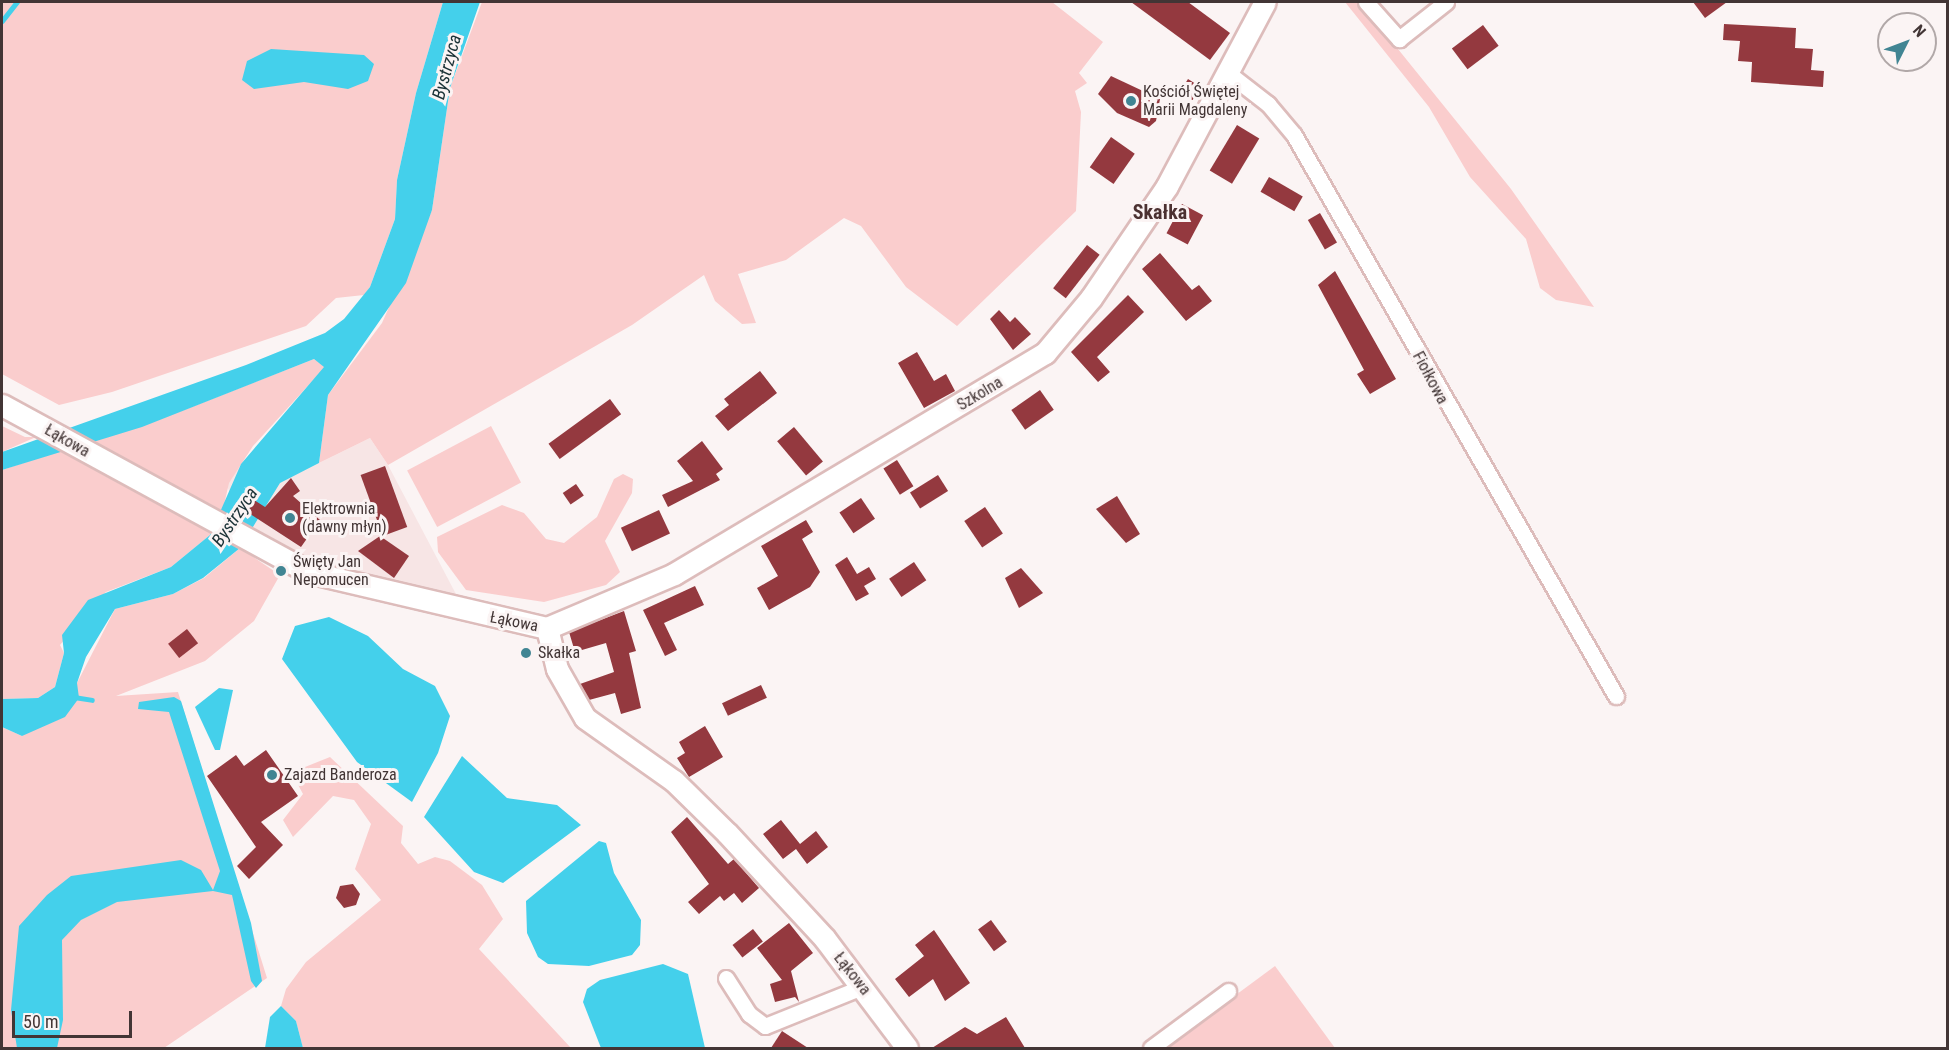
<!DOCTYPE html>
<meta charset="utf-8">
<style>
body{margin:0}
#map{position:relative;width:1949px;height:1050px;overflow:hidden;background:#fbf4f4;font-family:"Roboto Condensed",sans-serif}
div>[style]{position:absolute}
[style*='--x']{left:calc(var(--x)*1px);top:calc(var(--y)*1px);width:calc(var(--w)*1px);rotate:calc(var(--a)*1deg)}
.built>*{inset:0;background:#f7e5e5}
.green>*{inset:0;background:#facdcd;transform-origin:0 0}
.water>*{inset:0;background:#44d0eb}
.stream>*{height:4.5px;margin:-2.25px;padding:0 2.25px;transform-origin:2.25px;border-radius:2.25px;background:#44d0eb}
.building>*{inset:0;background:#94393f;transform-origin:0 0}
.roads{filter:drop-shadow(2px 0 #ddbcbb) drop-shadow(-2px 0 #ddbcbb) drop-shadow(0 2px #ddbcbb) drop-shadow(0 -2px #ddbcbb)}
.street>*{height:15px;margin:-7.5px;padding:0 7.5px;transform-origin:7.5px;border-radius:7.5px;background:#fff}
.secondary>*{height:21px;margin:-10.5px;padding:0 10.5px;transform-origin:10.5px;border-radius:10.5px;background:#fff}
.dots>*{width:16px;height:16px;translate:-50% -50%;box-sizing:border-box;border:3px solid #fbf4f4;border-radius:50%}
span{translate:-50% -50%;white-space:nowrap;text-align:center;line-height:1.15;-webkit-text-stroke:6px #fbf4f4;paint-order:stroke}
.poi-label{font-size:16px;color:#423535}
.left{translate:0 -50%;text-align:left}
.street-label{font-size:16px;color:#423535}
.water-label{font-size:18px;color:#1b3237;font-style:italic}
.quarter-label{font-size:20px;color:#4b3131;font-weight:700}
.frame{position:absolute;inset:0;border:3px solid #423535;pointer-events:none}
.north{position:absolute;left:1877px;top:12px;width:60px;height:60px;box-sizing:border-box;background:#fbf4f4;border:2px solid #b1a8a8;border-radius:50%;rotate:48deg;font-size:16px;font-weight:700;line-height:24px;text-align:center;color:#423535}
.north::after{content:'';display:block;margin:auto;width:21px;height:27px;background:#418593;clip-path:polygon(50% 0,100% 100%,50% 72%,0 100%)}
.scale{position:absolute;left:12px;top:1011px;width:120px;height:27px;box-sizing:border-box;border:3px solid #423535;border-top:0;padding-left:8px;font-size:18px;line-height:21px;white-space:nowrap;color:#423535;-webkit-text-stroke:4px #fbf4f4;paint-order:stroke}
</style>
<div id="map">
<div class="built">
<div style="clip-path:polygon(370px 438px,388px 465px,457px 596px,307px 559px,250px 533px,217px 466px,299px 473px)"></div>
</div>
<div class="green">
<div style="clip-path:polygon(2px 2px,443px 2px,416px 93px,397px 180px,395px 219px,370px 287px,364px 295px,336px 298px,306px 326px,112px 392px,59px 405px,2px 374px)"></div>
<div style="clip-path:polygon(482px 2px,1052px 2px,1103px 42px,1079px 73px,1087px 83px,1075px 91px,1081px 112px,1076px 211px,957px 326px,906px 287px,861px 226px,844px 218px,786px 260px,738px 274px,756px 323px,742px 324px,715px 301px,704px 275px,632px 325px,388px 465px,370px 438px,319px 463px,328px 395px,382px 323px,432px 210px,450px 88px)"></div>
<div style="clip-path:polygon(1345px 2px,1360px 2px,1511px 189px,1594px 307px,1556px 300px,1540px 288px,1526px 239px,1470px 177px,1429px 107px)"></div>
<div style="clip-path:polygon(314px 359px,325px 367px,253px 446px,229px 483px,221px 518px,210px 535px,171px 567px,106px 592px,60px 645px,64px 653px,55px 687px,38px 698px,2px 699px,2px 470px,184px 410px)"></div>
<div style="clip-path:polygon(2px 426px,25px 437px,36px 437px,2px 452px)"></div>
<div style="left:491px;top:426px;width:64px;height:95px;rotate:62deg"></div>
<div style="clip-path:polygon(623px 474px,633px 479px,632px 493px,605px 541px,620px 572px,606px 585px,544px 602px,466px 590px,438px 552px,437px 537px,502px 505px,524px 513px,546px 539px,564px 543px,597px 517px,614px 479px)"></div>
<div style="clip-path:polygon(240px 548px,280px 575px,254px 621px,205px 661px,116px 696px,178px 692px,267px 978px,164px 1048px,2px 1048px,2px 727px,22px 736px,77px 683px,115px 609px,173px 594px,204px 578px)"></div>
<div style="clip-path:polygon(330px 757px,403px 826px,401px 843px,418px 864px,435px 857px,450px 861px,482px 885px,503px 919px,479px 949px,571px 1048px,303px 1048px,296px 1021px,281px 1006px,286px 989px,306px 962px,381px 900px,355px 869px,371px 824px,354px 800px,333px 796px,293px 837px,283px 820px,303px 794px,296px 781px,305px 767px)"></div>
<div style="clip-path:polygon(1275px 966px,1335px 1048px,1164px 1048px)"></div>
</div>
<div class="water">
<div style="clip-path:polygon(443px 2px,480px 2px,450px 88px,432px 210px,406px 283px,328px 395px,319px 463px,280px 483px,240px 548px,203px 578px,173px 594px,115px 609px,86px 657px,77px 683px,79px 698px,65px 717px,22px 736px,2px 727px,2px 699px,38px 698px,55px 687px,64px 653px,62px 635px,88px 600px,171px 567px,210px 535px,241px 464px,324px 367px,314px 359px,142px 427px,2px 470px,2px 452px,246px 365px,325px 333px,344px 319px,370px 287px,395px 219px,397px 180px,416px 93px)"></div>
<div style="clip-path:polygon(271px 49px,364px 55px,374px 64px,368px 81px,348px 89px,304px 82px,254px 89px,242px 80px,247px 61px)"></div>
<div style="clip-path:polygon(329px 617px,368px 636px,403px 669px,435px 686px,450px 716px,438px 753px,412px 802px,357px 762px,282px 659px,295px 626px)"></div>
<div style="clip-path:polygon(219px 688px,233px 690px,220px 750px,215px 750px,195px 707px)"></div>
<div style="clip-path:polygon(174px 697px,181px 701px,251px 923px,262px 981px,256px 988px,251px 981px,232px 895px,213px 891px,117px 902px,81px 920px,62px 940px,63px 1020px,57px 1048px,17px 1048px,11px 1010px,19px 926px,47px 895px,71px 876px,181px 860px,201px 870px,213px 890px,220px 871px,169px 712px,138px 709px,139px 702px)"></div>
<div style="clip-path:polygon(462px 756px,507px 798px,557px 805px,581px 825px,503px 883px,474px 872px,424px 817px)"></div>
<div style="clip-path:polygon(599px 841px,606px 843px,614px 873px,641px 920px,640px 945px,632px 955px,589px 966px,548px 964px,538px 957px,527px 933px,526px 901px)"></div>
<div style="clip-path:polygon(663px 964px,688px 974px,705px 1048px,601px 1048px,583px 1002px,587px 989px,600px 980px)"></div>
<div style="clip-path:polygon(281px 1006px,296px 1021px,303px 1048px,265px 1048px,270px 1017px)"></div>
</div>
<div class="stream">
<div style="--x:2;--y:21;--w:24;--a:-52"></div>
<div style="--x:74;--y:697;--w:18;--a:9"></div>
</div>
<div class="building">
<div style="clip-path:polygon(1131px 2px,1188px 2px,1230px 33px,1210px 60px)"></div>
<div style="clip-path:polygon(1693px 2px,1727px 2px,1705px 18px)"></div>
<div style="clip-path:polygon(1724px 24px,1796px 28px,1795px 48px,1813px 49px,1811px 70px,1824px 71px,1823px 87px,1751px 82px,1752px 62px,1738px 61px,1740px 41px,1723px 40px)"></div>
<div style="left:1483px;top:25px;width:26px;height:39px;rotate:53deg"></div>
<div style="clip-path:polygon(1111px 76px,1160px 99px,1156px 121px,1149px 127px,1117px 113px,1098px 94px)"></div>
<div style="left:1188px;top:79px;width:15px;height:16px;rotate:32deg"></div>
<div style="left:1237px;top:125px;width:26px;height:53px;rotate:31deg"></div>
<div style="left:1111px;top:137px;width:29px;height:37px;rotate:35deg"></div>
<div style="left:1269px;top:177px;width:39px;height:17px;rotate:30deg"></div>
<div style="left:1182px;top:204px;width:24px;height:33px;rotate:28deg"></div>
<div style="left:1320px;top:213px;width:34px;height:14px;rotate:60deg"></div>
<div style="left:1087px;top:245px;width:16px;height:55px;rotate:38deg"></div>
<div style="clip-path:polygon(1160px 253px,1192px 290px,1199px 285px,1212px 301px,1186px 321px,1142px 269px)"></div>
<div style="clip-path:polygon(1335px 271px,1396px 379px,1370px 394px,1357px 374px,1364px 370px,1318px 285px)"></div>
<div style="clip-path:polygon(1128px 295px,1144px 312px,1097px 357px,1110px 372px,1098px 382px,1071px 352px)"></div>
<div style="clip-path:polygon(999px 310px,1010px 322px,1015px 317px,1031px 334px,1013px 350px,990px 319px)"></div>
<div style="clip-path:polygon(917px 352px,934px 381px,946px 374px,955px 391px,924px 408px,898px 363px)"></div>
<div style="clip-path:polygon(760px 371px,777px 393px,728px 431px,715px 416px,729px 405px,724px 399px)"></div>
<div style="left:1040px;top:390px;width:24px;height:35px;rotate:55deg"></div>
<div style="left:610px;top:399px;width:19px;height:76px;rotate:54deg"></div>
<div style="left:794px;top:427px;width:45px;height:22px;rotate:50deg"></div>
<div style="clip-path:polygon(702px 441px,723px 469px,716px 474px,720px 480px,668px 507px,662px 495px,693px 481px,677px 461px)"></div>
<div style="left:897px;top:460px;width:31px;height:16px;rotate:58deg"></div>
<div style="left:385px;top:466px;width:65px;height:26px;rotate:70deg"></div>
<div style="left:938px;top:475px;width:19px;height:33px;rotate:58deg"></div>
<div style="clip-path:polygon(291px 478px,300px 491px,293px 496px,320px 520px,301px 547px,247px 512px,254px 500px,265px 507px)"></div>
<div style="left:576px;top:484px;width:14px;height:16px;rotate:56deg"></div>
<div style="clip-path:polygon(1117px 496px,1140px 534px,1126px 543px,1096px 509px)"></div>
<div style="left:861px;top:498px;width:25px;height:26px;rotate:56deg"></div>
<div style="left:985px;top:507px;width:32px;height:25px;rotate:56deg"></div>
<div style="left:659px;top:510px;width:26px;height:42px;rotate:65deg"></div>
<div style="clip-path:polygon(806px 520px,813px 532px,802px 539px,820px 572px,810px 587px,769px 610px,757px 588px,778px 576px,761px 546px)"></div>
<div style="clip-path:polygon(380px 536px,409px 556px,394px 578px,358px 551px)"></div>
<div style="clip-path:polygon(847px 557px,857px 574px,869px 567px,876px 579px,864px 586px,869px 594px,856px 601px,835px 565px)"></div>
<div style="left:914px;top:562px;width:22px;height:30px;rotate:56deg"></div>
<div style="clip-path:polygon(1021px 568px,1043px 593px,1019px 608px,1005px 578px)"></div>
<div style="clip-path:polygon(695px 586px,704px 605px,664px 623px,677px 650px,665px 656px,643px 610px)"></div>
<div style="clip-path:polygon(624px 611px,636px 651px,629px 653px,641px 708px,621px 714px,615px 693px,589px 700px,580px 684px,614px 672px,606px 643px,575px 652px,569px 632px)"></div>
<div style="left:187px;top:629px;width:18px;height:24px;rotate:52deg"></div>
<div style="left:761px;top:685px;width:14px;height:43px;rotate:65deg"></div>
<div style="clip-path:polygon(705px 726px,723px 757px,689px 777px,677px 758px,685px 753px,679px 742px)"></div>
<div style="clip-path:polygon(266px 750px,298px 796px,261px 822px,283px 845px,249px 879px,237px 866px,256px 847px,207px 776px,236px 755px,244px 766px)"></div>
<div style="clip-path:polygon(687px 817px,728px 864px,734px 859px,759px 888px,742px 903px,734px 893px,724px 901px,720px 896px,699px 914px,688px 902px,709px 884px,671px 832px)"></div>
<div style="clip-path:polygon(781px 820px,800px 844px,816px 831px,828px 847px,807px 864px,796px 849px,783px 859px,763px 834px)"></div>
<div style="clip-path:polygon(353px 884px,360px 894px,356px 905px,344px 908px,336px 898px,340px 886px)"></div>
<div style="left:991px;top:920px;width:27px;height:16px;rotate:54deg"></div>
<div style="clip-path:polygon(789px 923px,813px 953px,791px 971px,799px 1002px,795px 997px,775px 1002px,770px 984px,782px 980px,757px 948px)"></div>
<div style="left:753px;top:929px;width:16px;height:26px;rotate:52deg"></div>
<div style="clip-path:polygon(934px 930px,970px 983px,945px 1001px,933px 979px,909px 997px,895px 979px,924px 956px,915px 945px)"></div>
<div style="clip-path:polygon(1006px 1017px,1025px 1048px,932px 1048px,965px 1027px,977px 1034px)"></div>
<div style="clip-path:polygon(782px 1031px,808px 1048px,771px 1048px)"></div>
</div>
<div class="roads">
<div class="street">
<div style="--x:1366;--y:2;--w:50;--a:48.3"></div>
<div style="--x:1399;--y:39;--w:60;--a:-38.2"></div>
<div style="--x:1228;--y:73;--w:51;--a:37.8"></div>
<div style="--x:1268;--y:104;--w:40;--a:50"></div>
<div style="--x:1294;--y:135;--w:647;--a:60.15"></div>
<div style="--x:726;--y:978;--w:43;--a:57.4"></div>
<div style="--x:749;--y:1014;--w:20;--a:37"></div>
<div style="--x:765;--y:1026;--w:105;--a:-21.9"></div>
<div style="--x:1151;--y:1048;--w:96;--a:-36.5"></div>
</div>
<div class="secondary">
<div style="--x:2;--y:405;--w:349;--a:28.6"></div>
<div style="--x:308;--y:572;--w:245;--a:13.2"></div>
<div style="--x:547;--y:628;--w:138;--a:-23"></div>
<div style="--x:674;--y:574;--w:432;--a:-30.8"></div>
<div style="--x:1045;--y:353;--w:72;--a:-50.1"></div>
<div style="--x:1091;--y:298;--w:135;--a:-55.8"></div>
<div style="--x:1167;--y:186;--w:208;--a:-62"></div>
<div style="--x:547;--y:628;--w:42;--a:76.3"></div>
<div style="--x:557;--y:669;--w:56;--a:60.3"></div>
<div style="--x:585;--y:718;--w:109;--a:35.3"></div>
<div style="--x:674;--y:781;--w:74;--a:44.5"></div>
<div style="--x:727;--y:833;--w:144;--a:47.2"></div>
<div style="--x:825;--y:939;--w:136;--a:53"></div>
</div>
</div>
<div class="dots">
<div style="left:1131px;top:101px;background:#418593"></div>
<div style="left:290px;top:518px;background:#418593"></div>
<div style="left:281px;top:571px;background:#418593"></div>
<div style="left:526px;top:653px;background:#418593"></div>
<div style="left:272px;top:775px;background:#418593"></div>
</div>
<div class="poi-label">
<span class="left" style="left:1143px;top:101px">Kościół Świętej<br>Marii Magdaleny</span>
<span class="left" style="left:302px;top:518px">Elektrownia<br>(dawny młyn)</span>
<span class="left" style="left:293px;top:571px">Święty Jan<br>Nepomucen</span>
<span class="left" style="left:538px;top:653px">Skałka</span>
<span class="left" style="left:284px;top:775px">Zajazd Banderoza</span>
</div>
<div class="street-label">
<span style="left:1430px;top:378px;rotate:62deg">Fiołkowa</span>
<span style="left:980px;top:394px;rotate:-31deg">Szkolna</span>
<span style="left:67px;top:441px;rotate:30deg">Łąkowa</span>
<span style="left:514px;top:622px;rotate:11deg">Łąkowa</span>
<span style="left:852px;top:974px;rotate:52deg">Łąkowa</span>
</div>
<div class="water-label">
<span style="left:447px;top:67px;rotate:-75deg">Bystrzyca</span>
<span style="left:235px;top:517px;rotate:-56deg">Bystrzyca</span>
</div>
<div class="quarter-label">
<span style="left:1160px;top:212px">Skałka</span>
</div>
<div class="frame"></div>
<div class="north">N</div>
<div class="scale">50 m</div>
</div>
